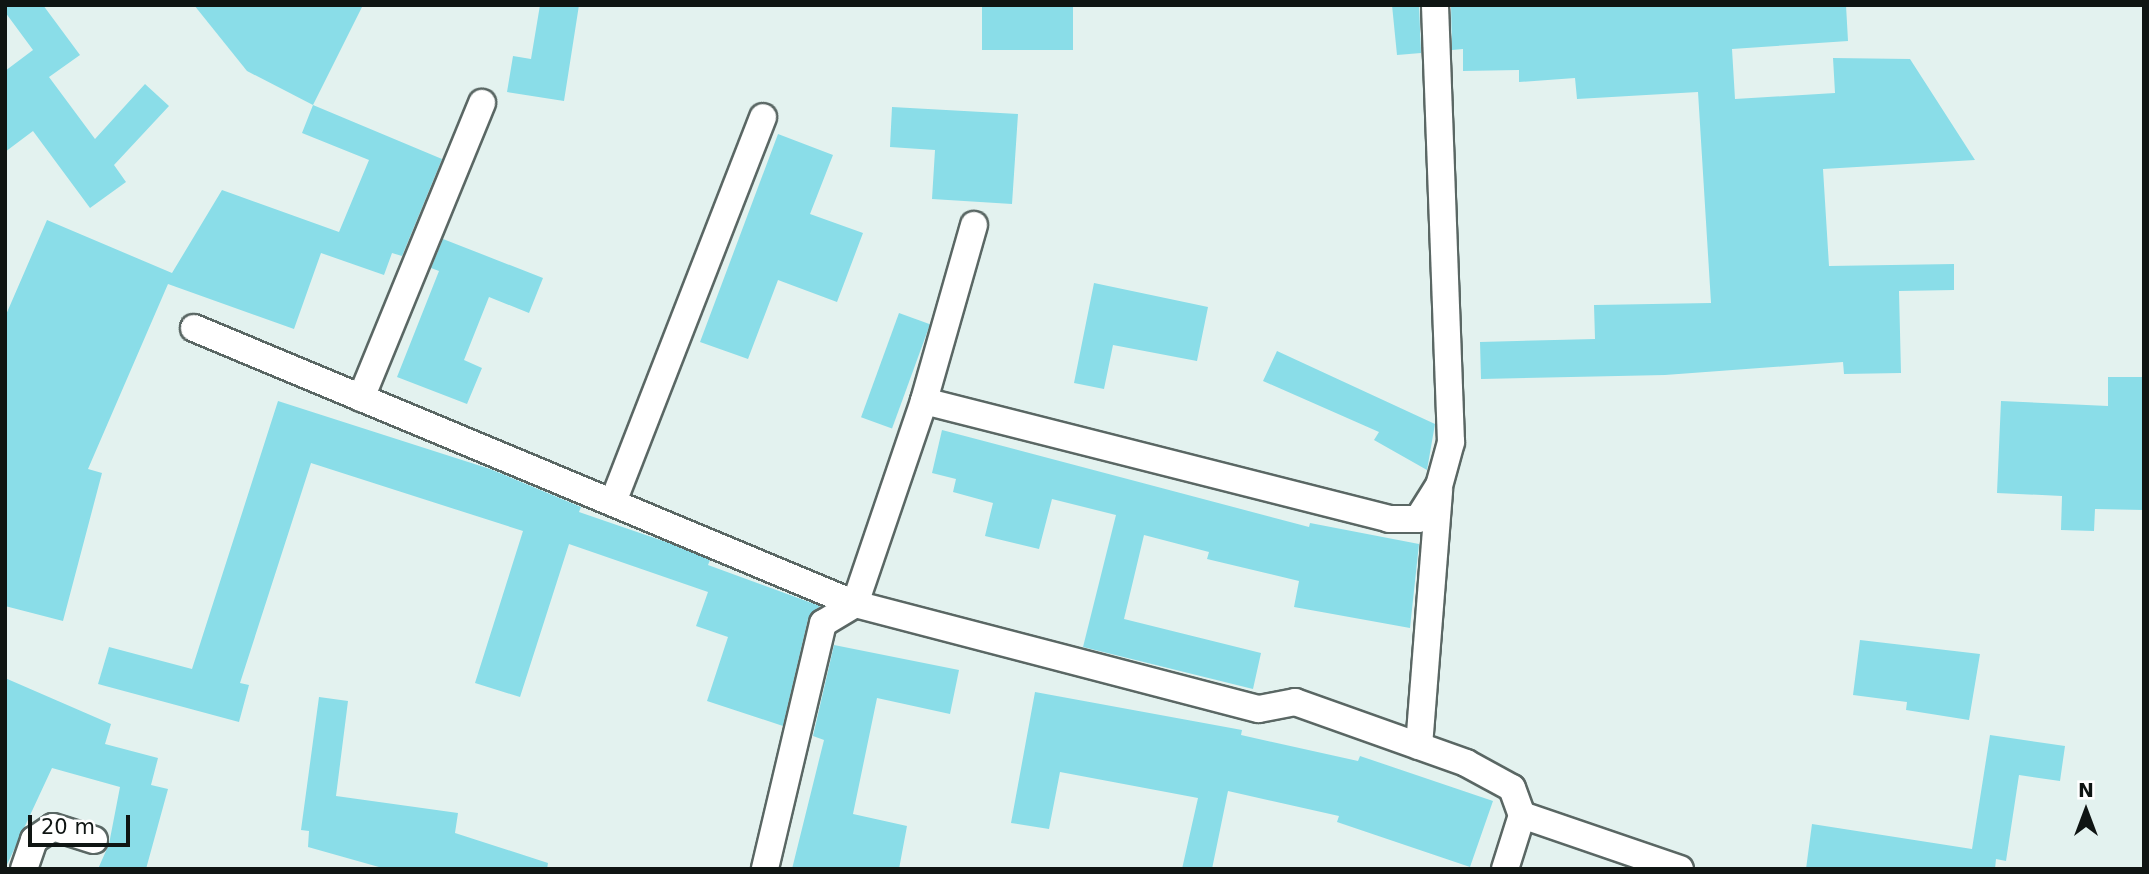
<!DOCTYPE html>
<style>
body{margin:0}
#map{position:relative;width:2149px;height:874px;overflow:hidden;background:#e3f2ef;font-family:"DejaVu Sans",sans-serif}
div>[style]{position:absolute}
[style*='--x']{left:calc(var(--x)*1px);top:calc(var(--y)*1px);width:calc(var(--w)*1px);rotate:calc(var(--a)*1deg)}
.building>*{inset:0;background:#8adde8;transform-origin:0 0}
.roads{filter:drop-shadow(2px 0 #5a6764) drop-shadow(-2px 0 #5a6764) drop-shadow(0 2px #5a6764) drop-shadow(0 -2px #5a6764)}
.minor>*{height:26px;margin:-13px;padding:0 13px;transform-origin:13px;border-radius:13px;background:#fff}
span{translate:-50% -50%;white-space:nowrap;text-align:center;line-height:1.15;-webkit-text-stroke:5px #fff;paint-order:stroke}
.frame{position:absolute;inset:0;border:7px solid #0f1513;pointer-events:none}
.north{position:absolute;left:2051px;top:776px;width:70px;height:70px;-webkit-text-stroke:5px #fff;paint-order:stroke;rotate:0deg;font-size:19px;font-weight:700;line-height:28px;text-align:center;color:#0f1513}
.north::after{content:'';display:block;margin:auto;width:24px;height:32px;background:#0f1513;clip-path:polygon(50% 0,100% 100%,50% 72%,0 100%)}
.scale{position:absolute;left:28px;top:815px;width:102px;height:32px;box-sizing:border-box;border:4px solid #0f1513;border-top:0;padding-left:9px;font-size:21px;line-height:24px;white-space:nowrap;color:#0f1513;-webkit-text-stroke:5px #fff;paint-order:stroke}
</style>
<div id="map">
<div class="building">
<div style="clip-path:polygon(5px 5px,43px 5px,80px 55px,49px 77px,95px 139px,145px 84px,169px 106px,114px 165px,126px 182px,90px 208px,33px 131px,5px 152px,5px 71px,33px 50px,5px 12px)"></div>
<div style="clip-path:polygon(194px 5px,363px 5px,313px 105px,247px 71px)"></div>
<div style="clip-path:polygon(540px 5px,579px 5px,564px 101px,507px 92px,513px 56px,531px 59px)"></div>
<div style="left:982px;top:5px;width:91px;height:45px"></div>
<div style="clip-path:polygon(1392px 5px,1419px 5px,1421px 53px,1397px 55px)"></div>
<div style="clip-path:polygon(1451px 5px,1846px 5px,1848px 41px,1732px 49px,1735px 99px,1835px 93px,1833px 58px,1910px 59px,1975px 160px,1823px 169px,1829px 266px,1954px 264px,1954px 290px,1899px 291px,1901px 373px,1844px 374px,1843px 362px,1665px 375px,1481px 379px,1480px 342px,1595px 339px,1594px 305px,1711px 303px,1698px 92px,1577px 99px,1575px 78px,1519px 82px,1519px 70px,1463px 71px,1463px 49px,1452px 50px)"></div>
<div style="clip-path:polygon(313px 105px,442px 159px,402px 256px,392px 253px,384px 275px,321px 253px,294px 329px,168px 284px,88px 469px,102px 473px,63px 621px,5px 606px,5px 317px,47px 220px,172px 273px,222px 190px,339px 232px,369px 160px,302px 133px)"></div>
<div style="clip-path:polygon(892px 107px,1018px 114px,1012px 204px,932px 199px,935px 150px,890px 147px)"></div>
<div style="clip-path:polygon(778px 134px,833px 155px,810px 214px,863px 233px,837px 302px,778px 280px,748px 359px,700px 342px)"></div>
<div style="clip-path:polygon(443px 239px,543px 278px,529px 313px,489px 297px,464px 360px,482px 368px,467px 404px,397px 377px,439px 271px,431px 268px)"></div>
<div style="clip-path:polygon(1094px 283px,1208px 307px,1197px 361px,1113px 345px,1104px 389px,1074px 383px)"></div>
<div style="left:899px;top:313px;width:33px;height:111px;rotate:20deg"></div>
<div style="clip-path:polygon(1277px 351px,1435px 424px,1427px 470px,1374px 440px,1379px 432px,1263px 381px)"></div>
<div style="clip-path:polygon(2108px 377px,2144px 377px,2144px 510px,2095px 509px,2094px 531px,2061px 530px,2062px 496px,1997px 493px,2001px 401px,2108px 406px)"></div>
<div style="clip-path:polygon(278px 401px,490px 469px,581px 507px,579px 512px,669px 543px,710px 560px,708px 565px,820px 606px,808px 619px,783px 726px,707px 701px,728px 637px,696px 626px,708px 592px,569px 544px,520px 697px,475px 683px,523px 531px,311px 463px,240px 683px,249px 685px,239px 722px,98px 684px,109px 647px,192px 669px)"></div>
<div style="clip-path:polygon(942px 430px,1309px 527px,1310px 523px,1419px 544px,1410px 628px,1294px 607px,1299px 581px,1207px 559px,1209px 552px,1144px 535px,1124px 619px,1261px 653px,1253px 689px,1083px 647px,1116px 515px,1052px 499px,1039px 549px,985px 536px,993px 503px,953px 492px,956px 479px,932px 473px)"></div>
<div style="clip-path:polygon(1860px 640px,1980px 654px,1969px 720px,1906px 710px,1907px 702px,1853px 695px)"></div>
<div style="clip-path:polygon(834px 645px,959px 670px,950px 714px,877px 698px,853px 814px,907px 826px,899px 869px,792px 869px,824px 740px,813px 736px)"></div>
<div style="clip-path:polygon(5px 678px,111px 724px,105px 744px,158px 758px,151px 785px,168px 789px,146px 869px,98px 869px,109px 844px,120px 787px,52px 768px,5px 869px)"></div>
<div style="clip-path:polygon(1035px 692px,1242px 730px,1241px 735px,1358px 761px,1360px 756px,1493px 801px,1470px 867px,1337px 822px,1339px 816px,1228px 791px,1212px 869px,1182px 869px,1198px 798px,1060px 772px,1049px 829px,1011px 823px)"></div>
<div style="clip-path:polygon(319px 697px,348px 701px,336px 796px,458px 813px,455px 833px,548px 863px,547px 869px,386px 869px,308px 847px,309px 831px,301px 830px)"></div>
<div style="clip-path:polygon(1990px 735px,2065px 746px,2060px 781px,2019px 775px,2006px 861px,1996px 859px,1995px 869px,1806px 869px,1812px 824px,1972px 849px)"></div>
</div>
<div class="roads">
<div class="minor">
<div style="--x:974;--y:225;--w:183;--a:105.9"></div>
<div style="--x:924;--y:401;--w:480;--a:14.2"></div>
<div style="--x:1389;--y:519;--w:29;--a:0"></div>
<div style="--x:1418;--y:519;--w:39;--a:-58"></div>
<div style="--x:1439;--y:486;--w:46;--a:-74.7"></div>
<div style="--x:1451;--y:442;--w:437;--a:-92.1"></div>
<div style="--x:194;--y:328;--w:716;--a:22.66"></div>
<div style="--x:855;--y:604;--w:37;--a:149"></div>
<div style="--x:823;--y:623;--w:253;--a:103.3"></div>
<div style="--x:361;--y:398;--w:319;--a:-67.7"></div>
<div style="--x:924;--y:401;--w:214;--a:108.8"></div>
<div style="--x:855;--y:604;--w:417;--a:14.6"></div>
<div style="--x:1259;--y:709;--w:37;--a:-11"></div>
<div style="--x:1295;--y:702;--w:182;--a:19.6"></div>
<div style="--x:1466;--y:763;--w:52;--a:28.5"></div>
<div style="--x:1512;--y:788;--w:29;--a:70"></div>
<div style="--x:1522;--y:815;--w:167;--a:18.9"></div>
<div style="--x:613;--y:502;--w:413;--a:-68.7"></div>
<div style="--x:1419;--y:746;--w:256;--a:-85.5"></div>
<div style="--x:24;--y:869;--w:31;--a:-71"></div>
<div style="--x:34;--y:840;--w:23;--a:-34"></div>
<div style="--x:53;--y:827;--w:43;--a:17.6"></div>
<div style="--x:1505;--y:869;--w:57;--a:-72.5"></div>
</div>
</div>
<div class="frame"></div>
<div class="north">N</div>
<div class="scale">20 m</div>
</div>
